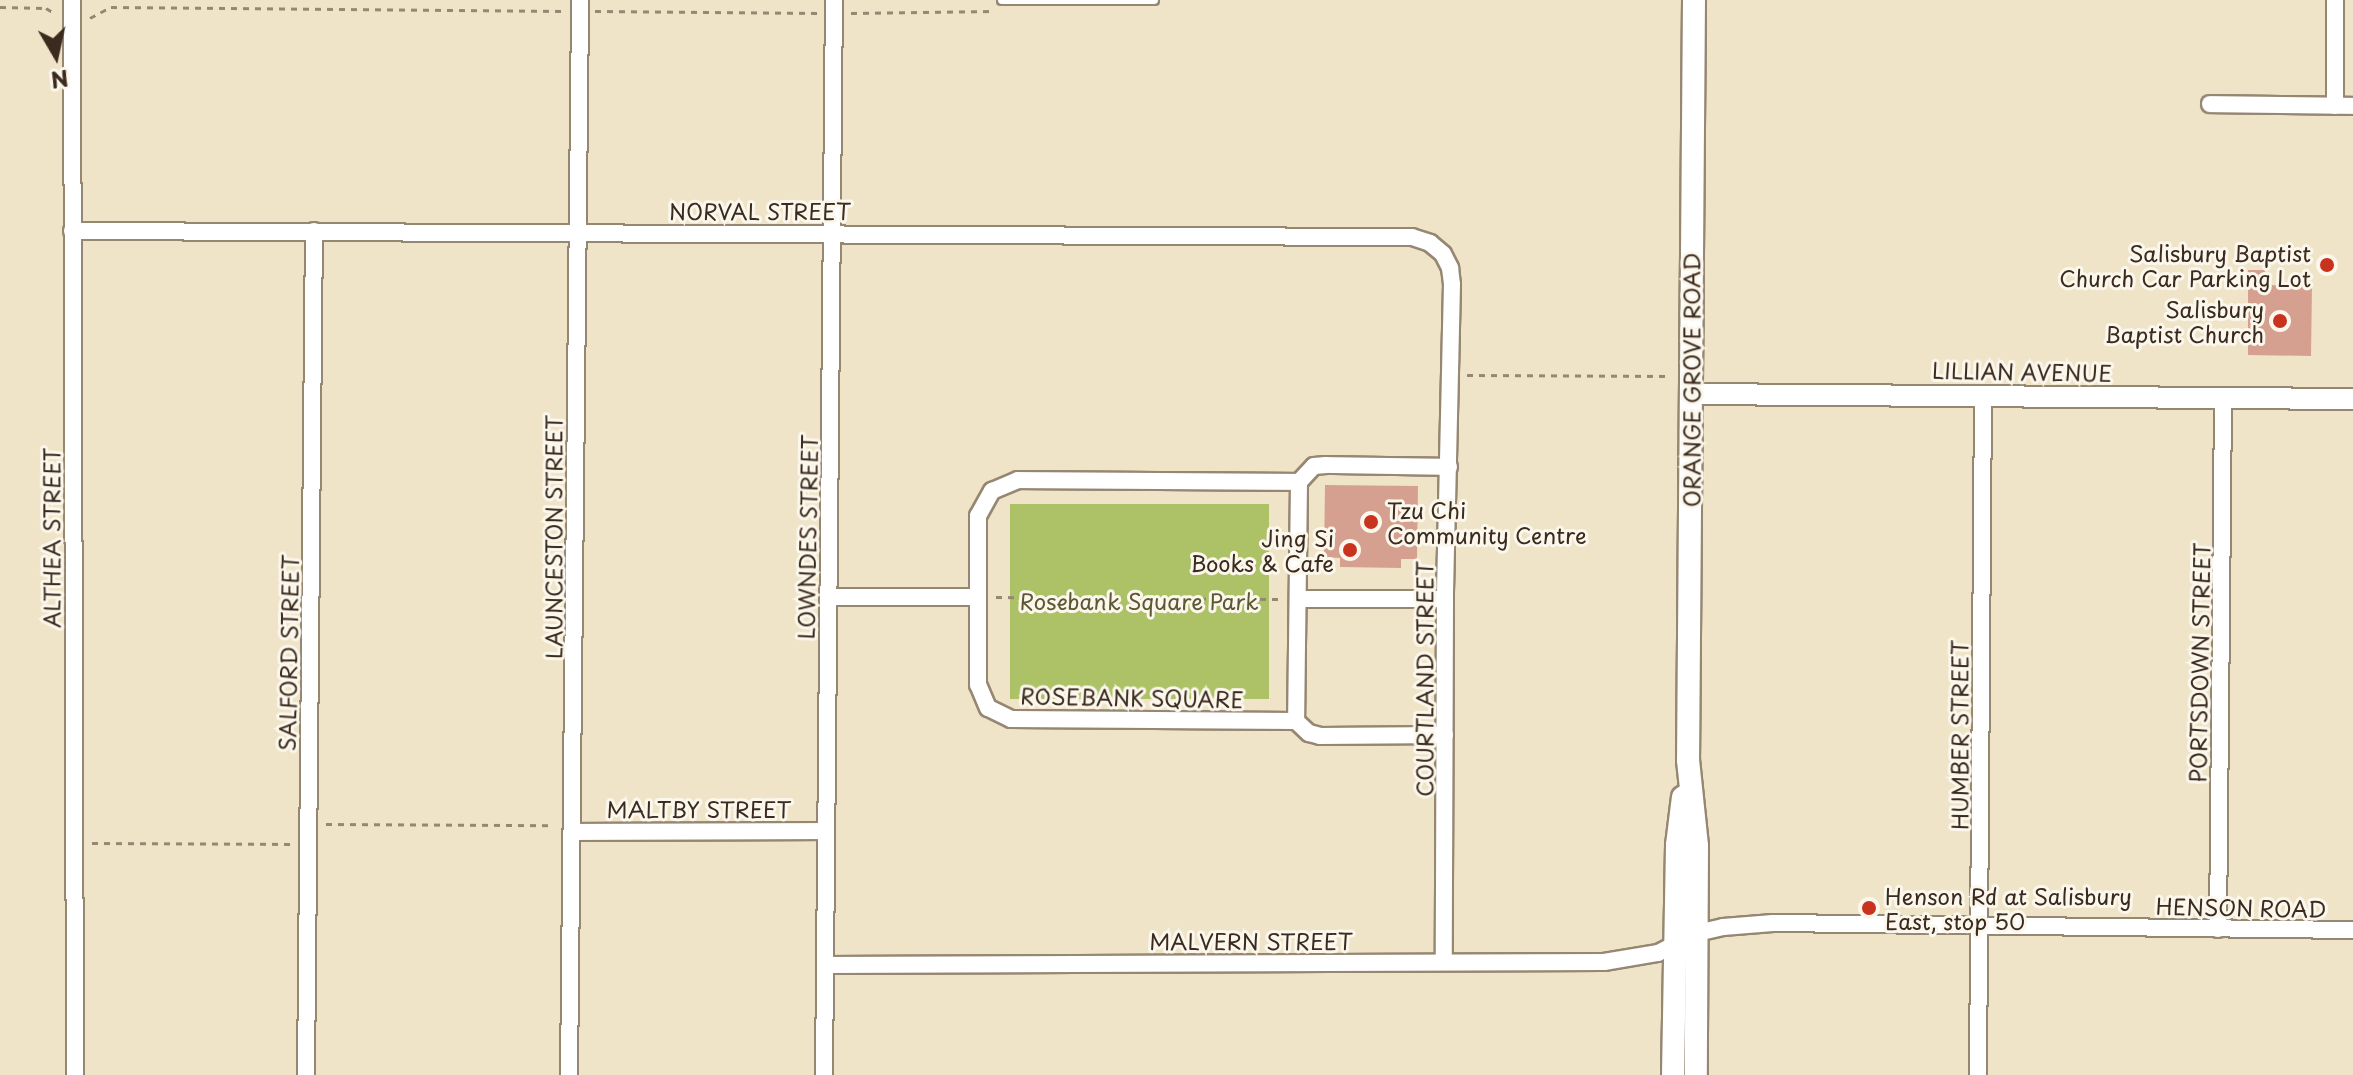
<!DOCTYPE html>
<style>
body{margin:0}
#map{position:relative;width:2353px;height:1075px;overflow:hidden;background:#f0e4c8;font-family:"Playpen Sans",sans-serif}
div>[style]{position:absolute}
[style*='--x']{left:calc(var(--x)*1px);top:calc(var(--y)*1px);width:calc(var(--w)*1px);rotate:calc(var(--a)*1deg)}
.green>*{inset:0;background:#adc267;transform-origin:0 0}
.building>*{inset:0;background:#d6a090}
.path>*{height:3px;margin-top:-1.5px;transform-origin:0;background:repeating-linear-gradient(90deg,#968773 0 6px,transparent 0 12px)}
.roads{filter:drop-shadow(2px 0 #968773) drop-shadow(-2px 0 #968773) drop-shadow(0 2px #968773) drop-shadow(0 -2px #968773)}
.service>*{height:8px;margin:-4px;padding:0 4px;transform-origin:4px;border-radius:4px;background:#fff}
.minor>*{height:16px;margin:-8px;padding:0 8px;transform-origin:8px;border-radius:8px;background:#fff}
.tertiary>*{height:20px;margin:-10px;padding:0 10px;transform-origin:10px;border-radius:10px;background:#fff}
.secondary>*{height:22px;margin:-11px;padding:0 11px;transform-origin:11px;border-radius:11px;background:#fff}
.dots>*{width:22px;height:22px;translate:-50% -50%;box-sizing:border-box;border:4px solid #fbf7ec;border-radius:50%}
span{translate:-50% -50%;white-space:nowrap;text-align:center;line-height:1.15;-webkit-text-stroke:6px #fbf7ec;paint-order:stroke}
.street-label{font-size:22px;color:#3b2a1e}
.poi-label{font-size:22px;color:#3b2a1e}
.right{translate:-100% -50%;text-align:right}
.left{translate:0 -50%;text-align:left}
.park-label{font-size:22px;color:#5d5834}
.north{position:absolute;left:16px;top:16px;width:80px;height:80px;-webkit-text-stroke:6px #fbf7ec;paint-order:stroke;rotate:171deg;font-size:22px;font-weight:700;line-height:32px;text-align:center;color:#3b2a1e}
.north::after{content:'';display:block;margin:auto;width:28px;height:36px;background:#3b2a1e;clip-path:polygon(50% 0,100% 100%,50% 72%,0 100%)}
</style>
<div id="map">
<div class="green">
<div style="left:1010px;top:504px;width:259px;height:195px"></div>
</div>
<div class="building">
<div style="clip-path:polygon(2248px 270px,2265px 270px,2265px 285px,2312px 286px,2311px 356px,2248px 355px)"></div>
<div style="clip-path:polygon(1325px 485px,1418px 486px,1417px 559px,1401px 559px,1401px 568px,1340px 567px,1340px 558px,1324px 557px)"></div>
</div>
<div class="path">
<div style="--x:0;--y:7;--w:46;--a:1.2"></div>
<div style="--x:46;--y:8;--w:9;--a:32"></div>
<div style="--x:595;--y:11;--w:224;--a:0.5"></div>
<div style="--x:851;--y:13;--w:144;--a:-0.8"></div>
<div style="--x:90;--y:18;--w:24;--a:-28"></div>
<div style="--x:111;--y:7;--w:452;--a:0.5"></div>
<div style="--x:1467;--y:375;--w:204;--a:0.3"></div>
<div style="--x:996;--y:597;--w:284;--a:0.4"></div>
<div style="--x:326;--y:824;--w:228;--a:0.3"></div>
<div style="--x:92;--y:843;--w:200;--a:0.3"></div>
</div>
<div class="roads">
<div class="service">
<div style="--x:1002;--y:0;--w:152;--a:0"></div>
</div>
<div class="minor">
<div style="--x:72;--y:0;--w:1075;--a:89.84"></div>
<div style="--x:2210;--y:104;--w:143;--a:0.8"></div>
<div style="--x:2335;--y:106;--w:106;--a:-90"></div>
<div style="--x:72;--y:231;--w:1340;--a:0.26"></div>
<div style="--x:1412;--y:237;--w:19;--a:18"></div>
<div style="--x:1430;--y:243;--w:17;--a:40"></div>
<div style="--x:1443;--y:254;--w:16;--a:63"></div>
<div style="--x:1450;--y:268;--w:16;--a:83"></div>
<div style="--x:1452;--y:284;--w:315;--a:91.3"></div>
<div style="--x:1445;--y:599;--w:363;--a:90.2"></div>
<div style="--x:1018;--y:480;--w:281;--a:0.4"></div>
<div style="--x:1299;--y:482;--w:239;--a:90.7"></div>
<div style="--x:1296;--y:721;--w:285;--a:-179.6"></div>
<div style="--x:1011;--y:719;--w:25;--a:-154"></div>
<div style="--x:988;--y:708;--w:25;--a:-113"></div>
<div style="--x:978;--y:685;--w:169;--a:-90"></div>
<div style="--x:978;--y:516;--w:29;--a:-61"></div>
<div style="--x:992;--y:491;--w:28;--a:-23"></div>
<div style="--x:1299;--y:482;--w:22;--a:-47"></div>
<div style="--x:1314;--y:466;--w:12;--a:-5"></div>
<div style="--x:1326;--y:465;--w:123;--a:0.9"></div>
<div style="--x:828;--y:597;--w:150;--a:0"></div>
<div style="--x:1300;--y:599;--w:145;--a:0"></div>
<div style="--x:1296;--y:721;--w:18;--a:43"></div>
<div style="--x:1309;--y:733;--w:11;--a:15"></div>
<div style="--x:1320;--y:736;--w:125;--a:-0.5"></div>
<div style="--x:573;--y:832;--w:253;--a:-0.2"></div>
<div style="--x:2218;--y:929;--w:531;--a:-89.46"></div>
<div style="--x:825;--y:965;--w:779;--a:-0.22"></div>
<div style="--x:1604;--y:962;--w:55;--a:-9.5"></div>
<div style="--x:1658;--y:953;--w:44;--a:-27.1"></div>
<div style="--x:1697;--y:933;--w:27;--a:-13"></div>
<div style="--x:1723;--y:927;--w:50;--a:-4.6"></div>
<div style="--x:1773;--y:923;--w:580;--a:0.69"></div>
<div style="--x:306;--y:1075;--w:844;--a:-89.46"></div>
<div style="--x:569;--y:1075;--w:1075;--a:-89.41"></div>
<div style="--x:824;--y:1075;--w:1075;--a:-89.47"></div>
<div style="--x:1978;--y:1075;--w:680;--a:-89.58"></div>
</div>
<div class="tertiary">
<div style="--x:1690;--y:394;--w:663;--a:0.43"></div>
</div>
<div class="secondary">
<div style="--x:1694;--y:0;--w:760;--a:90.45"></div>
<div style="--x:1688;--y:760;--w:86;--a:84"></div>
<div style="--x:1697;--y:846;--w:229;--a:90.3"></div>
<div style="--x:1673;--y:1075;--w:230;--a:-89"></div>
<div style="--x:1677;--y:845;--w:48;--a:-82.9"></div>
</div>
</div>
<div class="dots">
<div style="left:2327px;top:265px;background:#c8321e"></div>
<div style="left:2280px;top:321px;background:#c8321e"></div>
<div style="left:1371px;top:522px;background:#c8321e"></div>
<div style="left:1350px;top:550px;background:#c8321e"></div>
<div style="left:1869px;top:908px;background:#c8321e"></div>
</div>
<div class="street-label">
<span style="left:760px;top:211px">NORVAL STREET</span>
<span style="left:2022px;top:371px;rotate:1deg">LILLIAN AVENUE</span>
<span style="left:1691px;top:380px;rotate:-90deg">ORANGE GROVE ROAD</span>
<span style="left:553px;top:537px;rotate:-90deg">LAUNCESTON STREET</span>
<span style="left:807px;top:537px;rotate:-89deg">LOWNDES STREET</span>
<span style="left:51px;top:538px;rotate:-90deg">ALTHEA STREET</span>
<span style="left:288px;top:653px;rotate:-89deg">SALFORD STREET</span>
<span style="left:2199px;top:663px;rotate:-89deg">PORTSDOWN STREET</span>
<span style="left:1424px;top:679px;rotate:-90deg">COURTLAND STREET</span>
<span style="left:1132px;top:697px;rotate:1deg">ROSEBANK SQUARE</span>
<span style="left:1959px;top:735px;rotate:-90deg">HUMBER STREET</span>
<span style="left:699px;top:809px">MALTBY STREET</span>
<span style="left:2241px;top:907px;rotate:1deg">HENSON ROAD</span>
<span style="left:1251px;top:941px">MALVERN STREET</span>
</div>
<div class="poi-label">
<span class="right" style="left:2311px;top:265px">Salisbury Baptist<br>Church Car Parking Lot</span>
<span class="right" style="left:2264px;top:321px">Salisbury<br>Baptist Church</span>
<span class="left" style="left:1387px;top:522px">Tzu Chi<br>Community Centre</span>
<span class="right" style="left:1334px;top:550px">Jing Si<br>Books &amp; Cafe</span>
<span class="left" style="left:1885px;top:908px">Henson Rd at Salisbury<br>East, stop 50</span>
</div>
<div class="park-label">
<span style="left:1139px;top:601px">Rosebank Square Park</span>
</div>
<div class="north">N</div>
</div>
